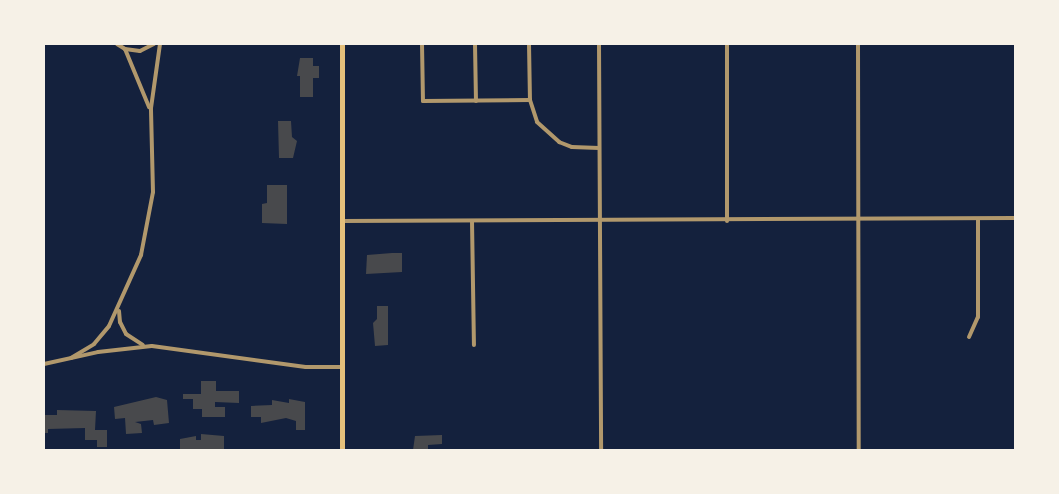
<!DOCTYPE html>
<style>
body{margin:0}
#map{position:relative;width:1059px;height:494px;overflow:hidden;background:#14213d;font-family:"Nunito Sans",sans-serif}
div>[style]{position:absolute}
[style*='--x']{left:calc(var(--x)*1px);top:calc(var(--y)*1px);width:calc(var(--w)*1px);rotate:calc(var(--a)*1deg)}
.building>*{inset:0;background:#48494c}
.minor>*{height:4px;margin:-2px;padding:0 2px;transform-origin:2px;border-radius:2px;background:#b1986c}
.secondary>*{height:5px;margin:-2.5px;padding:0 2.5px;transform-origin:2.5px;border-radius:2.5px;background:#e5c07b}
span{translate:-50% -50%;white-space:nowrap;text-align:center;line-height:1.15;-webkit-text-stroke:5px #f6f1e7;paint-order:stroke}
.frame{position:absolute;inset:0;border:45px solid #f6f1e7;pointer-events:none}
</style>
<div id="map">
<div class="building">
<div style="clip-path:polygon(300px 58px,313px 58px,313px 66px,319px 66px,319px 78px,313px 78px,313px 97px,300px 97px,300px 76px,297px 76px)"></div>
<div style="clip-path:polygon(278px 121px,291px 121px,292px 137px,297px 141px,293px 158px,279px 158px)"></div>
<div style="clip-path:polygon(267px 185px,287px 185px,287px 224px,262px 223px,262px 204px,267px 203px)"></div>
<div style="clip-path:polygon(392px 253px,402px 253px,402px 272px,366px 274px,367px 255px)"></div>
<div style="clip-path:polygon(377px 306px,388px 306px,388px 345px,375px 346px,373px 323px,377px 319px)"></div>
<div style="clip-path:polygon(201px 381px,216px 381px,216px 391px,239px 391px,239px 403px,215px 402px,215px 407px,225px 407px,225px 417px,202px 417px,202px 409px,193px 409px,193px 399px,183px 399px,183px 394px,201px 394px)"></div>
<div style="clip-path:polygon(156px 397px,167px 400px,169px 423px,154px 425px,153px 420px,135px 422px,141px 424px,142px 433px,126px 434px,125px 418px,115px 419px,114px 407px)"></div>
<div style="clip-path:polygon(289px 399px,305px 402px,305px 430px,296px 430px,296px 421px,286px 418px,261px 423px,261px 417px,251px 417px,251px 406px,272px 405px,272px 400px,289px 403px)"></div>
<div style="clip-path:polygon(57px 410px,96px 411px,95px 430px,107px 430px,107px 447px,97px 447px,97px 440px,85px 440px,85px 428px,48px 429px,48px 433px,44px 433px,44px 415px,57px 415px)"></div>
<div style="clip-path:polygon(201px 434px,224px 436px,224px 450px,180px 450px,180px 439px,196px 436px,196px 440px,201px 440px)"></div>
<div style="clip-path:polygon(442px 435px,442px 444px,428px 445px,428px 450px,413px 450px,415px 436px)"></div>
</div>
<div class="minor">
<div style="--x:117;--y:44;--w:9;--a:32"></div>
<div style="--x:125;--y:49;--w:15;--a:8"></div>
<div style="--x:140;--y:51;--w:16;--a:-27"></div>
<div style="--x:422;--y:44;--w:57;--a:89"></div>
<div style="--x:423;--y:101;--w:107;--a:-0.5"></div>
<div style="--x:475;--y:44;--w:57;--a:89"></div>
<div style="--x:529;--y:44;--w:56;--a:89"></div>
<div style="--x:530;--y:100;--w:23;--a:72"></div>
<div style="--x:537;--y:122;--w:30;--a:42"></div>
<div style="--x:559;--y:142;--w:14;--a:21"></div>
<div style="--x:572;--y:147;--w:27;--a:2"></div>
<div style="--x:599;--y:44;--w:406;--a:89.7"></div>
<div style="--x:858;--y:44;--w:406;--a:89.9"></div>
<div style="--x:125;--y:49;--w:63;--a:67.5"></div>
<div style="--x:342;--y:221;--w:673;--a:-0.26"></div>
<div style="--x:472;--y:221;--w:124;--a:89.1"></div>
<div style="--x:727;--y:221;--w:177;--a:-90"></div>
<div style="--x:119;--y:311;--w:11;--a:85"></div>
<div style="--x:120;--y:322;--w:13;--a:63"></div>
<div style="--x:126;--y:334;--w:20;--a:33"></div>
<div style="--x:969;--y:337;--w:22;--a:-66"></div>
<div style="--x:978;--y:317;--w:98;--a:-90"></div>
<div style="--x:71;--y:358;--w:27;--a:-31"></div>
<div style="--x:94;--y:344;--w:23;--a:-50"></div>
<div style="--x:109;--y:326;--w:78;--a:-65.7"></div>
<div style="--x:141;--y:255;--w:64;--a:-79.2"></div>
<div style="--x:153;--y:192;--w:84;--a:-91.4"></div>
<div style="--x:151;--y:108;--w:65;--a:-82"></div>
<div style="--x:44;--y:364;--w:55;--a:-12.5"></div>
<div style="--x:98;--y:352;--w:54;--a:-6.3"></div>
<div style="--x:152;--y:346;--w:155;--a:7.8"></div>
<div style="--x:306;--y:367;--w:36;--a:0"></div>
</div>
<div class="secondary">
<div style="--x:342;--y:44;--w:406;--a:90"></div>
</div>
<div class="frame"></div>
</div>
